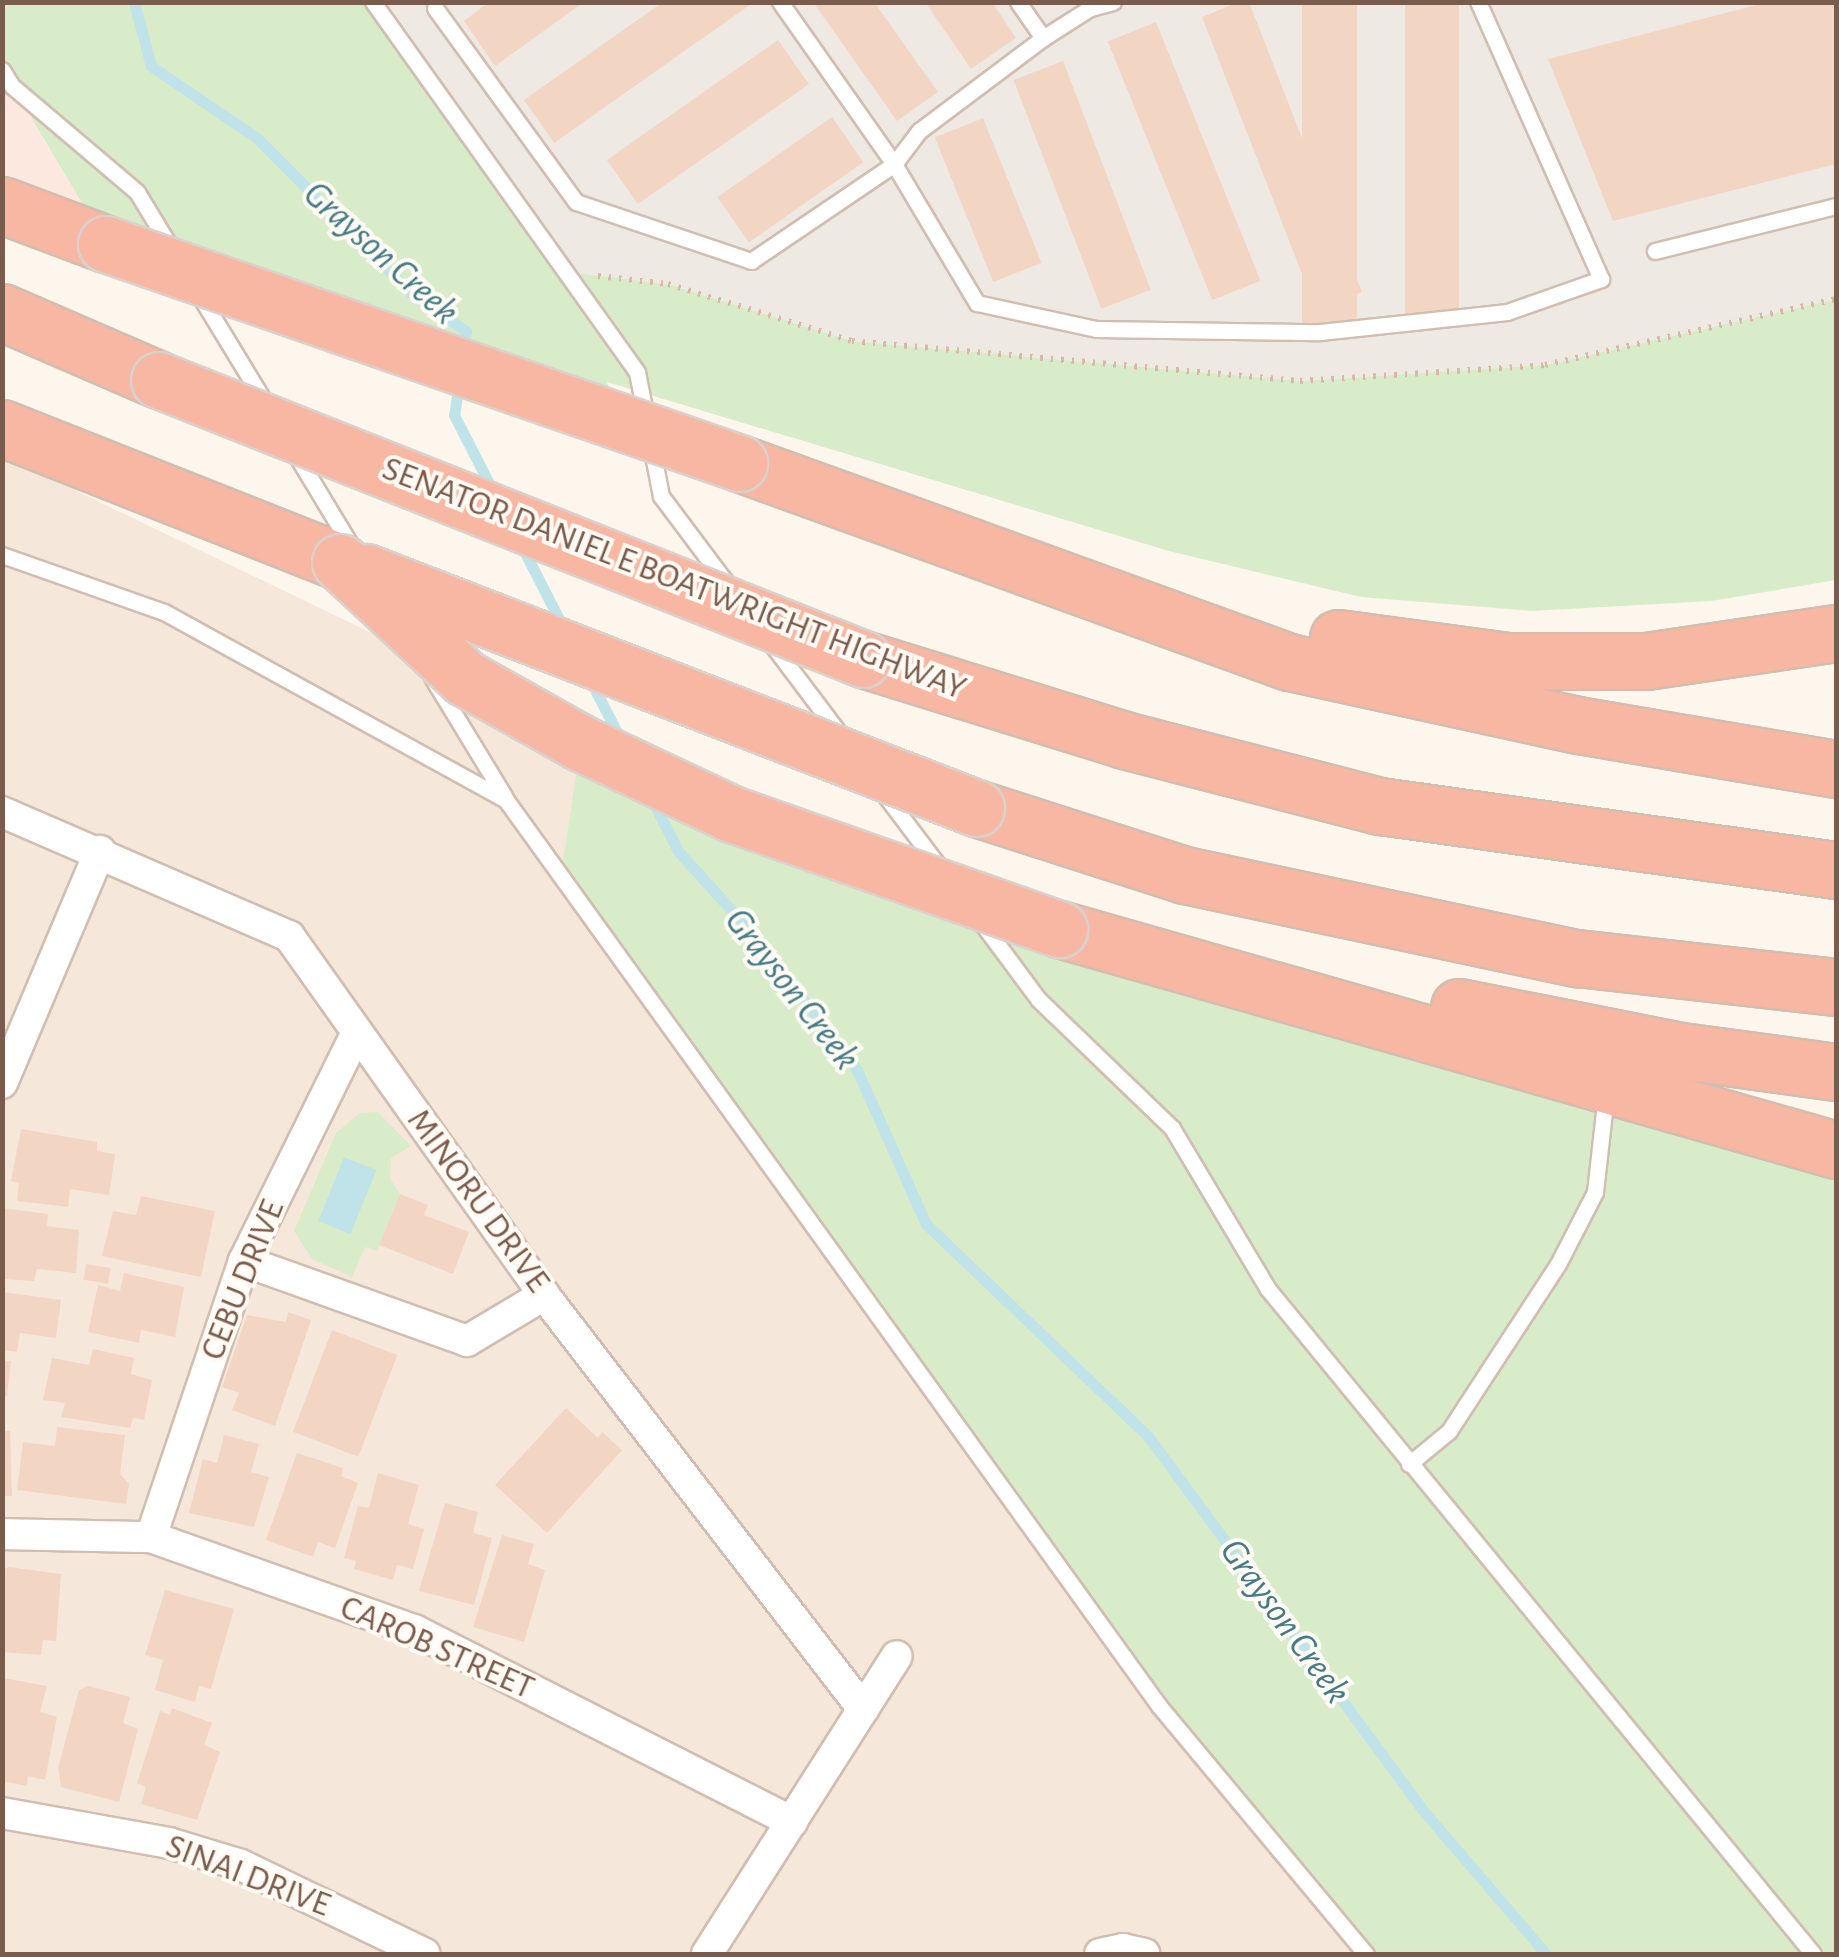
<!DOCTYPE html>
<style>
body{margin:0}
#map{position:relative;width:1839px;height:1957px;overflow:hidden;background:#fdf6ec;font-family:"Alegreya Sans",sans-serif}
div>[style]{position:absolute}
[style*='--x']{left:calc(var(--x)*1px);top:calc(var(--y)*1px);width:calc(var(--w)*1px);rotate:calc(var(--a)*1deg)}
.residential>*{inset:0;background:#f5e8da}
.commercial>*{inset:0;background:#fde8e0}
.industrial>*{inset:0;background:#efe9e4}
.green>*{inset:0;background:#d8ecc9}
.water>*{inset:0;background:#bfe3e8;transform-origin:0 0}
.stream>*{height:11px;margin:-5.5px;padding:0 5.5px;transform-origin:5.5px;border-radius:5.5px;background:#bfe3e8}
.building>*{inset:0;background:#f3d5c3;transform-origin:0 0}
.path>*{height:6px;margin-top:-3px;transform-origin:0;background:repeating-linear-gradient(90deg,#d9b8a5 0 2.5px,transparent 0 10.5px)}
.roads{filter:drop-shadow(2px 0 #d1beb0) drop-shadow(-2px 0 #d1beb0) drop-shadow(0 2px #d1beb0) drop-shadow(0 -2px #d1beb0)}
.service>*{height:15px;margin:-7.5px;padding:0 7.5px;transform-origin:7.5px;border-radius:7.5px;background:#fff}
.minor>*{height:30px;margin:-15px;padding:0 15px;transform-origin:15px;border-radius:15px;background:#fff}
.motorway>*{height:55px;margin:-27.5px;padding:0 27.5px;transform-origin:27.5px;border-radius:27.5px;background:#f7b7a3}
.bridges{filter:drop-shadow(2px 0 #dad1cd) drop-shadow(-2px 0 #dad1cd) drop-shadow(0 2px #dad1cd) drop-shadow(0 -2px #dad1cd)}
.motorway-bridge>*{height:55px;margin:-27.5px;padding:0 27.5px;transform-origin:27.5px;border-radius:27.5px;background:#f7b7a3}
span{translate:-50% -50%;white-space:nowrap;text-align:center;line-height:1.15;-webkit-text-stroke:8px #fffaf3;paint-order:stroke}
.street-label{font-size:35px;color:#7a5c4d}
.water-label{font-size:38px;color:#437c86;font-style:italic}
.frame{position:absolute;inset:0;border:5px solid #7a5c4d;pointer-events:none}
</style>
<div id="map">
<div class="residential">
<div style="clip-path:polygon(2px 455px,465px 678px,581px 743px,1366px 1954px,3px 1954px)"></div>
</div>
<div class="commercial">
<div style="clip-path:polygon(2px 70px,12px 86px,106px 244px,3px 205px)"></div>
</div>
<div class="industrial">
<div style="clip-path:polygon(373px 3px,1836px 3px,1836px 299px,1545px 365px,1300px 381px,852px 341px,668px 284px,562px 271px)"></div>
</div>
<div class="green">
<div style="clip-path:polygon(2px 3px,373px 3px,562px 271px,668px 284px,852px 341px,1300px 381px,1545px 365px,1836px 299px,1836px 580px,1711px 601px,1532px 611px,1361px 597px,1169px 551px,607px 382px,622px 423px,106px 244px,3px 70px)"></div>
<div style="clip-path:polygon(581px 743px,732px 814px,1836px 1150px,1836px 1954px,1366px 1954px,1160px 1707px,562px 869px)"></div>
<div style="clip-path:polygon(378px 1112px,411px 1146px,391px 1158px,390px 1178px,400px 1194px,377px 1251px,365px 1247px,352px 1277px,312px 1259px,294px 1231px,336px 1133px,360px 1113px)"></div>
</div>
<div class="water">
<div style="left:344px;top:1157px;width:35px;height:69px;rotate:22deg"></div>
</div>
<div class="stream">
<div style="--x:134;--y:2;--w:66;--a:75.1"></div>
<div style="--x:151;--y:66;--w:128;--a:34.2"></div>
<div style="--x:257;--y:138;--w:217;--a:45.2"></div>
<div style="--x:410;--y:292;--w:68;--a:34.9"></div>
<div style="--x:466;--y:331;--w:22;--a:98"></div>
<div style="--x:459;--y:381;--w:34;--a:98"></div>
<div style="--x:454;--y:415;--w:88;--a:62.9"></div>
<div style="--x:521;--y:545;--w:97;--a:62.9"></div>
<div style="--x:589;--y:678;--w:72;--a:62.7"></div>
<div style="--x:651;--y:798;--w:59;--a:63"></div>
<div style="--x:678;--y:851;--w:125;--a:47.9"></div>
<div style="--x:762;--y:944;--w:158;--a:53"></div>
<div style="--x:857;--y:1070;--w:169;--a:65.9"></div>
<div style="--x:926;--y:1224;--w:307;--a:43.7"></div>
<div style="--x:1148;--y:1436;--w:461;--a:53.7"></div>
<div style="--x:1421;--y:1808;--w:192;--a:49.4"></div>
</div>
<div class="building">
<div style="clip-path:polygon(489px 2px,584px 2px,495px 66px,464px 21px)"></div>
<div style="clip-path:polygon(663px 2px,754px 2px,554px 143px,524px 100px)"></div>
<div style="clip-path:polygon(813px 2px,874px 2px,938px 92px,897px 121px)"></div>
<div style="clip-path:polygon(925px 2px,992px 2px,1016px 38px,971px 69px)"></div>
<div style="clip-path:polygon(1239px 2px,1249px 2px,1362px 292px,1316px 310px,1202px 17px)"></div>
<div style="left:1302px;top:2px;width:55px;height:321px"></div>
<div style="left:1405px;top:2px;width:54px;height:316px"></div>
<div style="clip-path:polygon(1768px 2px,1836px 2px,1836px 164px,1613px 221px,1548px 59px)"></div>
<div style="left:1156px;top:22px;width:279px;height:52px;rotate:68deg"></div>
<div style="left:778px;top:40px;width:54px;height:209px;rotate:55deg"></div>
<div style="left:1063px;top:61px;width:245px;height:53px;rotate:69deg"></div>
<div style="left:832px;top:117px;width:55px;height:140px;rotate:55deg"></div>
<div style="left:983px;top:118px;width:156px;height:52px;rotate:68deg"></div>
<div style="clip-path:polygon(21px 1129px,97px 1142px,97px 1151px,115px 1154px,109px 1195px,70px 1189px,68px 1207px,17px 1201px,19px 1183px,11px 1181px)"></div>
<div style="clip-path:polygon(400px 1194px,428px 1205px,424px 1215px,469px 1232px,453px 1274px,379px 1245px)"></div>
<div style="clip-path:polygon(141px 1196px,215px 1211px,201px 1277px,102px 1256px,113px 1211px,136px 1215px)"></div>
<div style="clip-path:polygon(2px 1208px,48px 1214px,47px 1226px,79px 1230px,76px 1273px,37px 1269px,34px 1281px,2px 1279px)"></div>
<div style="left:86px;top:1264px;width:25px;height:16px;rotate:9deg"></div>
<div style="clip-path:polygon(124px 1273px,184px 1287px,175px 1337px,141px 1330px,139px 1343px,88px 1332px,98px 1285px,120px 1291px)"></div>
<div style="clip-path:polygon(2px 1292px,61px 1300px,56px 1338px,20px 1333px,17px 1352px,2px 1350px)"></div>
<div style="clip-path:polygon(288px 1312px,311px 1320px,275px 1426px,232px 1410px,239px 1393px,222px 1387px,247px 1315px,286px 1322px)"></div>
<div style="left:332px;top:1330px;width:70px;height:109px;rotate:21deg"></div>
<div style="clip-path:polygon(93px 1349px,134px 1358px,131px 1374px,152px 1380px,144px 1420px,133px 1418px,130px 1428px,61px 1417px,65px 1403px,43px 1400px,52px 1358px,89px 1365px)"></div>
<div style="clip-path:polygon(2px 1361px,11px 1361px,7px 1396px,2px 1396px)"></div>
<div style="clip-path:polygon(566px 1408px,598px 1438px,602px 1432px,622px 1450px,547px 1533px,495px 1485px)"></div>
<div style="clip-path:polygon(57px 1427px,125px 1435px,120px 1474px,129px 1484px,126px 1504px,17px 1490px,23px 1442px,55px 1446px)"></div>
<div style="clip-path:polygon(2px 1431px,10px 1431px,12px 1496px,2px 1496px)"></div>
<div style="clip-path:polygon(224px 1435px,259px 1444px,251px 1472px,269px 1477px,254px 1527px,189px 1513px,203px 1459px,217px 1463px)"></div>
<div style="clip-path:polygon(297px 1453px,343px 1468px,341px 1476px,358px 1483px,335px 1548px,318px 1542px,313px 1557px,266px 1540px)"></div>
<div style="clip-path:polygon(378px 1473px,419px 1485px,408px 1524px,424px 1529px,413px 1569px,397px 1565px,393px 1580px,354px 1569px,356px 1561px,344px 1558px,358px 1506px,369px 1508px)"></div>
<div style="clip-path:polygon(445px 1503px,478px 1512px,473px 1533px,492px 1538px,474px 1605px,419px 1591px)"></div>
<div style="clip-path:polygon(502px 1535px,534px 1544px,528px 1564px,545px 1570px,524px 1642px,473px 1627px)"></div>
<div style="clip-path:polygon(9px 1567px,61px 1574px,56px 1641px,43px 1640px,41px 1655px,2px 1652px,2px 1570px)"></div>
<div style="clip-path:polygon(165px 1590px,234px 1609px,211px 1689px,199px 1686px,195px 1702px,155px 1690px,163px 1660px,145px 1655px)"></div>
<div style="clip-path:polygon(3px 1678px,47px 1686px,40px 1712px,57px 1717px,45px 1780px,28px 1776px,27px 1786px,2px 1781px)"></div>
<div style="clip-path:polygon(88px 1686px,130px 1697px,123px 1723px,138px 1729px,119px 1802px,61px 1787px,58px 1768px,79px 1690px)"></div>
<div style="clip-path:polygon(172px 1708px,212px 1723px,204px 1745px,220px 1752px,197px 1820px,141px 1804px,146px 1787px,137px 1783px,160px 1711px,170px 1715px)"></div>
</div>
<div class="path">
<div style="--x:598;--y:276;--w:70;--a:6.5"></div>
<div style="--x:668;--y:284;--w:193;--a:17.2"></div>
<div style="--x:852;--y:341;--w:450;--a:5.1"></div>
<div style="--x:1300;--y:381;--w:246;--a:-3.7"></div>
<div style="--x:1545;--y:365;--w:298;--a:-12.8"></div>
</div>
<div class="roads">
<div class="service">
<div style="--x:373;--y:2;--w:455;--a:54.5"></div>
<div style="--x:637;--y:372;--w:47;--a:78.9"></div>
<div style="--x:1018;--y:2;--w:44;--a:55.2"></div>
<div style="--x:1113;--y:2;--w:24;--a:165"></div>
<div style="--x:1090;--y:8;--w:56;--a:147.4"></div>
<div style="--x:1043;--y:38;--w:155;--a:143.1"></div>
<div style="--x:919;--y:131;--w:41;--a:127.1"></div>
<div style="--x:894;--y:164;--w:162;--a:59.2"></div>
<div style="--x:977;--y:303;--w:122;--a:12.3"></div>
<div style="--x:1096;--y:329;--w:224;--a:0.8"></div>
<div style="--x:1320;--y:332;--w:188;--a:-6.1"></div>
<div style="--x:1507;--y:312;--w:100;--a:-19.3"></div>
<div style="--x:1601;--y:279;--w:303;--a:-113.9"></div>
<div style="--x:435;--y:8;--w:240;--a:54"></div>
<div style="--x:576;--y:202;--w:185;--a:18.6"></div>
<div style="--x:751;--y:261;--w:173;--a:-34.1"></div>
<div style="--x:894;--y:164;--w:198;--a:-125.1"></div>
<div style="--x:2;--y:70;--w:19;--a:58"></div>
<div style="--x:12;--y:86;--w:164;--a:40.3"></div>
<div style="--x:137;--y:192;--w:68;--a:58.9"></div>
<div style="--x:1655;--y:251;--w:187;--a:-14"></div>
<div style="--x:197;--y:291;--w:131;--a:58.7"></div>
<div style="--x:651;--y:445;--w:52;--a:78.9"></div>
<div style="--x:661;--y:496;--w:115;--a:53.1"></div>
<div style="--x:295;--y:453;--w:112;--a:58.9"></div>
<div style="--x:2;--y:555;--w:172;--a:19.4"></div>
<div style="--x:164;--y:612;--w:390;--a:28.8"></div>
<div style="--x:506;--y:800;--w:1118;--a:54.21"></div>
<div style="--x:1160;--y:1707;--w:322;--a:50.2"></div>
<div style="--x:771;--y:643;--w:116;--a:53"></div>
<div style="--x:433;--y:679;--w:137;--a:58.7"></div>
<div style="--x:882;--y:791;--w:96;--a:53"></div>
<div style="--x:978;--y:918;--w:102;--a:53.4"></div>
<div style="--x:1039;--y:1000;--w:185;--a:43.9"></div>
<div style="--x:1172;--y:1128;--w:187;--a:59.2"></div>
<div style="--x:1268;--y:1289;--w:860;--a:50.66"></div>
<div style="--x:1409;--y:1464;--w:52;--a:-39.5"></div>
<div style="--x:1449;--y:1431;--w:199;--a:-56.9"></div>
<div style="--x:1558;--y:1264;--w:81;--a:-62.8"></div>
<div style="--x:1595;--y:1192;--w:99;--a:-83.6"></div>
</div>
<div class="minor">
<div style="--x:2;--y:812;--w:313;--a:23.4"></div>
<div style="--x:289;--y:936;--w:440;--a:54.6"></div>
<div style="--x:544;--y:1295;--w:523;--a:52.38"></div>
<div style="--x:2;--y:1083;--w:252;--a:-67.1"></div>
<div style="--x:244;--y:1261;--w:237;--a:19.7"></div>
<div style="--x:467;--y:1341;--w:90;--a:-30.9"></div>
<div style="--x:2;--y:1534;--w:149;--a:1.2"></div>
<div style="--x:151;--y:1537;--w:279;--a:19.5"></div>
<div style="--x:414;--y:1630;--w:424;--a:26.9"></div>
<div style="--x:151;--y:1537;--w:291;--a:-71.4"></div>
<div style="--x:244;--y:1261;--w:255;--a:-63.7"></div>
<div style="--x:2;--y:1813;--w:170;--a:10.2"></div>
<div style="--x:169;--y:1843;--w:75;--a:17"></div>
<div style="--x:241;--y:1865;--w:204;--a:25.8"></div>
<div style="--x:707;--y:1954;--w:353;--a:-57.5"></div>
<div style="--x:1100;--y:1954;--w:24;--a:-12"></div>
<div style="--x:1123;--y:1949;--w:22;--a:13"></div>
</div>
<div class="motorway">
<div style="--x:2;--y:205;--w:111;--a:20.6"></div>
<div style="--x:2;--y:312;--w:171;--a:23.4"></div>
<div style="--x:2;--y:428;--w:364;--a:21.6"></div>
<div style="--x:739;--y:463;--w:585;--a:19.89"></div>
<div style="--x:1289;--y:662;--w:296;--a:12.3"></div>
<div style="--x:1578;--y:725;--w:262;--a:9.7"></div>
<div style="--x:1338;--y:638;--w:173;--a:7.7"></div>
<div style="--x:1509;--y:661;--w:137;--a:0"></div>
<div style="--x:1646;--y:661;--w:192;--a:-8.4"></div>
<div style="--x:863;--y:659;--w:273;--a:17.2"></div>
<div style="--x:1124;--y:740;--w:264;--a:14.5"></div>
<div style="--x:1380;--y:806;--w:460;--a:8"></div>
<div style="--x:976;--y:808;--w:219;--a:17.8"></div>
<div style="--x:1185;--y:875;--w:401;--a:12"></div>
<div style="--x:1577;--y:958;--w:261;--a:6.4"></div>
<div style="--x:1059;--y:929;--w:808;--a:15.88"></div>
<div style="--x:1459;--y:1007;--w:226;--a:11.2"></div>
<div style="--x:1681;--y:1051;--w:156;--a:7.7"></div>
</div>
</div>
<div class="bridges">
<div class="motorway-bridge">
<div style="--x:106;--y:244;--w:670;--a:19.08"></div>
<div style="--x:159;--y:380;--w:757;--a:21.62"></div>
<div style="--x:340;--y:562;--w:171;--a:42.9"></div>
<div style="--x:465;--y:678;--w:133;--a:29.3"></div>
<div style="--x:581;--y:743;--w:167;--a:25.2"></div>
<div style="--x:732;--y:814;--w:347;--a:19.4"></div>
<div style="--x:366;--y:572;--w:654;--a:21.15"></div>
</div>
</div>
<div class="street-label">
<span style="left:674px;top:579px;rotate:21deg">SENATOR DANIEL E BOATWRIGHT HIGHWAY</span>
<span style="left:478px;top:1201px;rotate:54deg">MINORU DRIVE</span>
<span style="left:243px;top:1280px;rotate:-68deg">CEBU DRIVE</span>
<span style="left:437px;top:1648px;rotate:24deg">CAROB STREET</span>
<span style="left:248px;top:1876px;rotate:21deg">SINAI DRIVE</span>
</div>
<div class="water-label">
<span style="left:380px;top:254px;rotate:42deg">Grayson Creek</span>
<span style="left:791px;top:990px;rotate:52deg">Grayson Creek</span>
<span style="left:1284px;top:1622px;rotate:54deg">Grayson Creek</span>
</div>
<div class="frame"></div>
</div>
